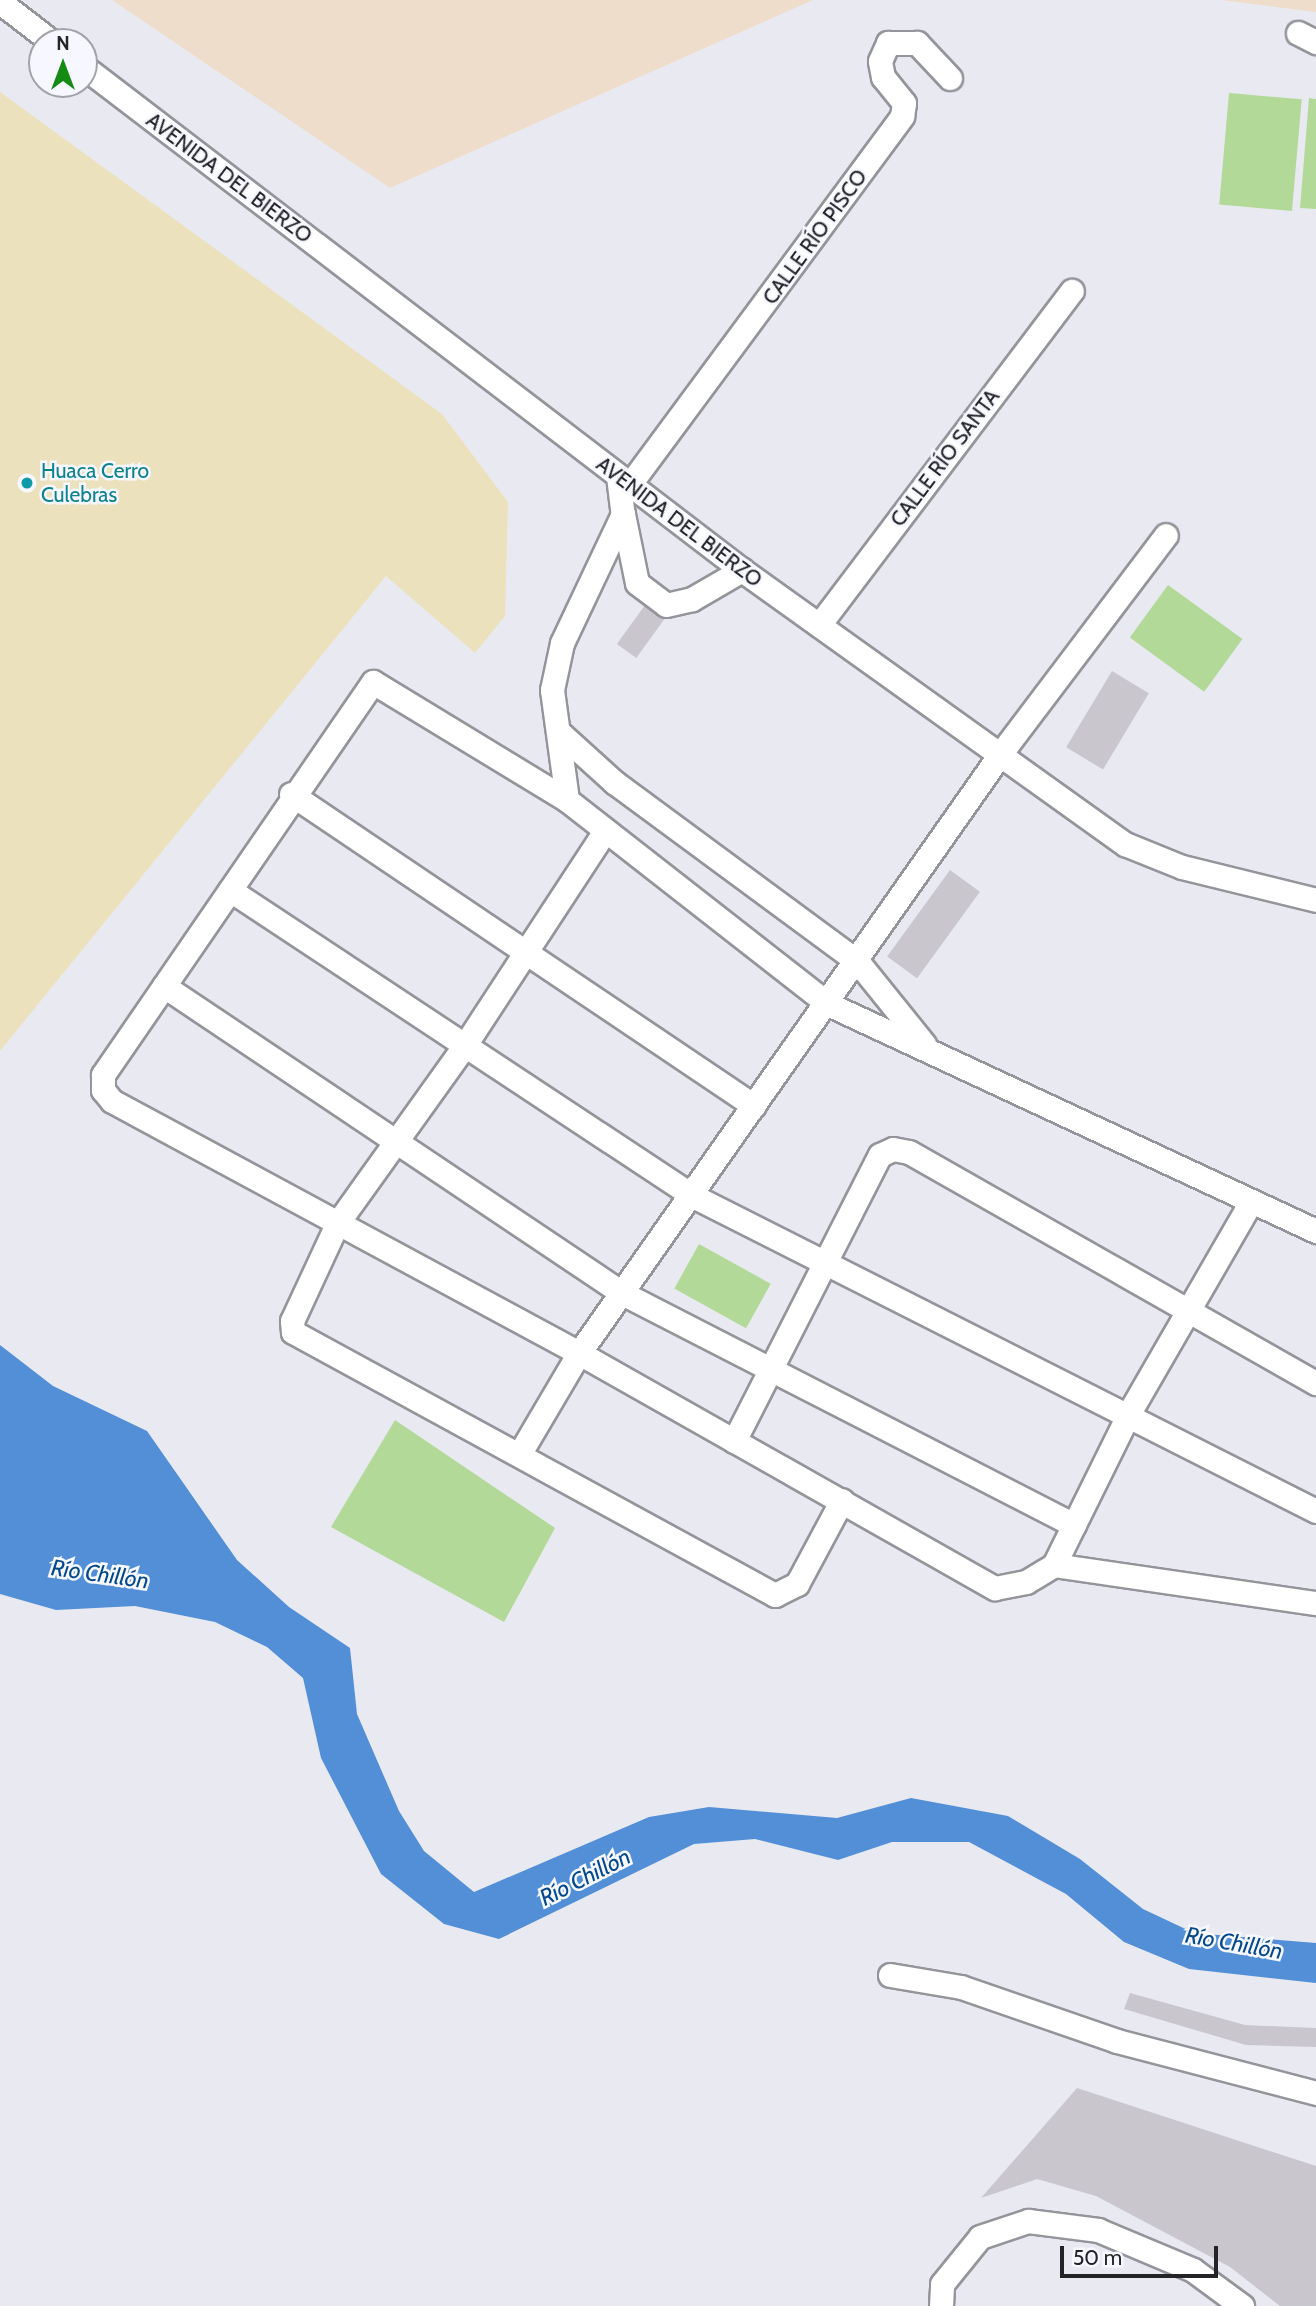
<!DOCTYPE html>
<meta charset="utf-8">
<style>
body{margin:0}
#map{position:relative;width:1316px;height:2306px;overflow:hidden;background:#e9eaf1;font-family:Cabin,sans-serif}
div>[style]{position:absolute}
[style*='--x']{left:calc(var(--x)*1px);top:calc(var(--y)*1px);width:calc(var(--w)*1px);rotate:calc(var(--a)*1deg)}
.industrial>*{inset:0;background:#efddcc}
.green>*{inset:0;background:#b2d997;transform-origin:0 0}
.sand>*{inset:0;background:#ebe1bc}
.water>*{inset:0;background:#528fd6}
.building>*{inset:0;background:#c9c6cd;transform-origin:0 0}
.roads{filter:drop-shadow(2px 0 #94949b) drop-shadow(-2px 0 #94949b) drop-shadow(0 2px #94949b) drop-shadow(0 -2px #94949b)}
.minor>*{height:23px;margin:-11.5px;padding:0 11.5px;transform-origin:11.5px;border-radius:11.5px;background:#fff}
.dots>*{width:19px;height:19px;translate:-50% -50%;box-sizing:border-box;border:4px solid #f6f7ff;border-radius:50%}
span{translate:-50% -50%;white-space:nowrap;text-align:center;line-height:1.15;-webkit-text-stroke:5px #f6f7ff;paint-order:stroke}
.street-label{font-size:21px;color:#242427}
.culture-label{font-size:21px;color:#0d838f}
.left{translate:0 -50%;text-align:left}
.water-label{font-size:23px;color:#05498b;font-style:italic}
.north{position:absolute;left:28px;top:28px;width:70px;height:70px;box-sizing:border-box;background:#f6f7ff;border:2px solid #a2a3a9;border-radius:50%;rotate:0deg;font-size:19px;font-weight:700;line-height:28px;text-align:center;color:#242427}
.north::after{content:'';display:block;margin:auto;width:24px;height:32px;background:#158b13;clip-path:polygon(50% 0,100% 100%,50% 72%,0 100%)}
.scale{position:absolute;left:1060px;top:2246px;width:158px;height:32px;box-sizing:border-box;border:4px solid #242427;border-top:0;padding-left:9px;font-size:21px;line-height:24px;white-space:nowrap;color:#242427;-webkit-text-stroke:5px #f6f7ff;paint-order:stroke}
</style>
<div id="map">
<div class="industrial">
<div style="clip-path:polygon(112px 0,813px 0,390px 188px)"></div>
<div style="clip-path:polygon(1222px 0,1316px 0,1316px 12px)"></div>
</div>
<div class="green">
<div style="left:1229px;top:93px;width:73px;height:112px;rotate:5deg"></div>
<div style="clip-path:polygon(1309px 98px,1316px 99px,1316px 209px,1300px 208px)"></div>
<div style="left:1168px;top:585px;width:92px;height:65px;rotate:36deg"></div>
<div style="left:699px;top:1244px;width:82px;height:51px;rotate:29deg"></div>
<div style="clip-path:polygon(395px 1420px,555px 1528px,504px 1622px,331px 1527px)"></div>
</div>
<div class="sand">
<div style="clip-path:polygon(0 92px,442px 414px,508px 502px,505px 616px,475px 653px,386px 576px,0 1051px)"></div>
</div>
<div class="water">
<div style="clip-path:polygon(0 1345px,53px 1386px,147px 1431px,237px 1560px,289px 1607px,350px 1648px,357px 1714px,399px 1811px,424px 1851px,474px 1892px,649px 1817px,709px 1807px,837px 1818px,911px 1798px,1008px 1816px,1080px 1859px,1143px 1909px,1194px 1933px,1316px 1943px,1316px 1983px,1189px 1969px,1124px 1942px,1066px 1894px,969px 1842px,892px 1842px,838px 1860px,755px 1839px,694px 1844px,499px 1939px,444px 1924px,381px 1874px,321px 1758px,303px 1678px,267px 1647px,215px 1622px,135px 1606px,56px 1610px,0 1594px)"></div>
</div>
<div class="building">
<div style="left:648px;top:601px;width:24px;height:53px;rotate:36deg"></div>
<div style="left:1112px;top:671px;width:43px;height:89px;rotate:31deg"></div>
<div style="left:950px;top:870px;width:37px;height:107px;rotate:36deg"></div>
<div style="clip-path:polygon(1130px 1993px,1245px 2025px,1316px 2028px,1316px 2047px,1246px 2045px,1124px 2009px)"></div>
<div style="clip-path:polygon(1077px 2088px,1316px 2166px,1316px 2306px,1280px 2306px,1230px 2267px,1096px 2196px,1037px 2179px,981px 2198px)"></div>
</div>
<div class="roads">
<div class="minor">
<div style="--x:0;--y:2;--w:66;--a:37.6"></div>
<div style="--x:1298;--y:33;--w:20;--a:27"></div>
<div style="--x:84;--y:67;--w:828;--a:37.4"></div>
<div style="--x:742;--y:570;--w:471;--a:35.6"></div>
<div style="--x:1125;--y:844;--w:61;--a:22"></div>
<div style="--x:1182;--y:867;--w:138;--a:13.8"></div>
<div style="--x:618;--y:476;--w:38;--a:83"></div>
<div style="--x:623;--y:514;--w:143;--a:115.3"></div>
<div style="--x:562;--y:643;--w:48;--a:102"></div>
<div style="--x:552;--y:690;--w:111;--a:82.2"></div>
<div style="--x:567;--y:800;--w:331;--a:38"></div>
<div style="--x:828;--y:1004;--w:538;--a:24.95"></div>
<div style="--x:630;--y:484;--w:458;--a:-53.5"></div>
<div style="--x:902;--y:116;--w:13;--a:-81"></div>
<div style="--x:904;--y:103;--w:33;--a:-129"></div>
<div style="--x:883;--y:77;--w:16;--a:-101"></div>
<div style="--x:880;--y:61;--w:20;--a:-66"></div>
<div style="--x:888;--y:43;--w:29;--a:0"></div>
<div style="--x:917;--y:43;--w:48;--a:46.7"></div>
<div style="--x:623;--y:514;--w:70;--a:78.5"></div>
<div style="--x:637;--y:583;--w:36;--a:37"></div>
<div style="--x:666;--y:605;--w:27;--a:-13"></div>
<div style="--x:692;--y:599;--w:58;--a:-30.1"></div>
<div style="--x:819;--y:625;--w:419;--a:-52.9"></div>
<div style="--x:561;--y:734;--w:72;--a:42.2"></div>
<div style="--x:614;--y:782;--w:302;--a:36.4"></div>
<div style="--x:857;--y:961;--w:107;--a:51.1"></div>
<div style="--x:291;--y:794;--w:558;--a:33.97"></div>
<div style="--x:567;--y:800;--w:227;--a:-148.7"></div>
<div style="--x:373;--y:682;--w:477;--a:124.5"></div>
<div style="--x:103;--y:1075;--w:15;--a:90"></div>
<div style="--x:103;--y:1090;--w:14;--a:51"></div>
<div style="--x:112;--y:1101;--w:531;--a:28.35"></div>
<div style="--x:579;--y:1353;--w:478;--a:29.5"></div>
<div style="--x:995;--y:1588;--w:32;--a:-11"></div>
<div style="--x:1026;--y:1582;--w:33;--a:-31"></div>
<div style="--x:1054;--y:1565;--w:169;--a:-63.7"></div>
<div style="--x:1129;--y:1413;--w:244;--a:-60"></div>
<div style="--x:603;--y:834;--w:252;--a:123.2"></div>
<div style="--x:465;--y:1045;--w:220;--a:125.6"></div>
<div style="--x:337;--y:1224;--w:107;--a:114.9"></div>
<div style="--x:292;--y:1321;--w:11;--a:85"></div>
<div style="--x:293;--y:1332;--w:549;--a:28.62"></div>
<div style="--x:775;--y:1595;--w:25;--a:-27"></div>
<div style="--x:797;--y:1584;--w:95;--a:-61.8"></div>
<div style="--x:230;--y:890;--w:555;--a:33.46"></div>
<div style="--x:693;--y:1196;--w:698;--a:26.82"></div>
<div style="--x:164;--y:986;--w:551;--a:33.83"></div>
<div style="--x:622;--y:1293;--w:508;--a:27.17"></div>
<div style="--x:734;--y:1441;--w:321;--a:-63"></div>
<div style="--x:880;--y:1155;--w:14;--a:-25"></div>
<div style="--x:893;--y:1149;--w:16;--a:11"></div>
<div style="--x:909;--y:1152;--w:468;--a:29.6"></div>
<div style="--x:520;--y:1453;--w:116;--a:-59.5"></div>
<div style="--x:579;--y:1353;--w:734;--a:-54.88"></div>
<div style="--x:1001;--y:753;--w:273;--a:-52.9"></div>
<div style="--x:1054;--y:1565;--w:265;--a:8.3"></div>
<div style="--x:890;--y:1975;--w:72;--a:9.6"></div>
<div style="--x:961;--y:1987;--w:165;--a:19.1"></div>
<div style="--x:1117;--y:2041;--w:206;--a:14.6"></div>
<div style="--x:941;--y:2306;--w:22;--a:-87"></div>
<div style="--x:942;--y:2284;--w:60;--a:-51"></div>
<div style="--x:980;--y:2237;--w:51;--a:-18.4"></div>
<div style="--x:1028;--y:2221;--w:71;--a:7.3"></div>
<div style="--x:1098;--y:2230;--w:103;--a:22.8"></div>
<div style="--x:1193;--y:2270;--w:61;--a:36.3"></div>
</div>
</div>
<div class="dots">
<div style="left:27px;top:483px;background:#0f9aa8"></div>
</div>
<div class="street-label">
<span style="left:229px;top:178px;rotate:37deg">AVENIDA DEL BIERZO</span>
<span style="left:815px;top:237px;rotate:-54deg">CALLE RÍO PISCO</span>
<span style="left:945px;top:458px;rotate:-53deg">CALLE RÍO SANTA</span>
<span style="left:679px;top:522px;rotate:37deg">AVENIDA DEL BIERZO</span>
</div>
<div class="culture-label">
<span class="left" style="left:41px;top:483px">Huaca Cerro<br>Culebras</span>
</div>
<div class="water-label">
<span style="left:100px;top:1574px;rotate:8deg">Río Chillón</span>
<span style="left:585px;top:1877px;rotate:-27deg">Río Chillón</span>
<span style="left:1234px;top:1943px;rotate:10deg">Río Chillón</span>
</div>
<div class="north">N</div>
<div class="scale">50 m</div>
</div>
